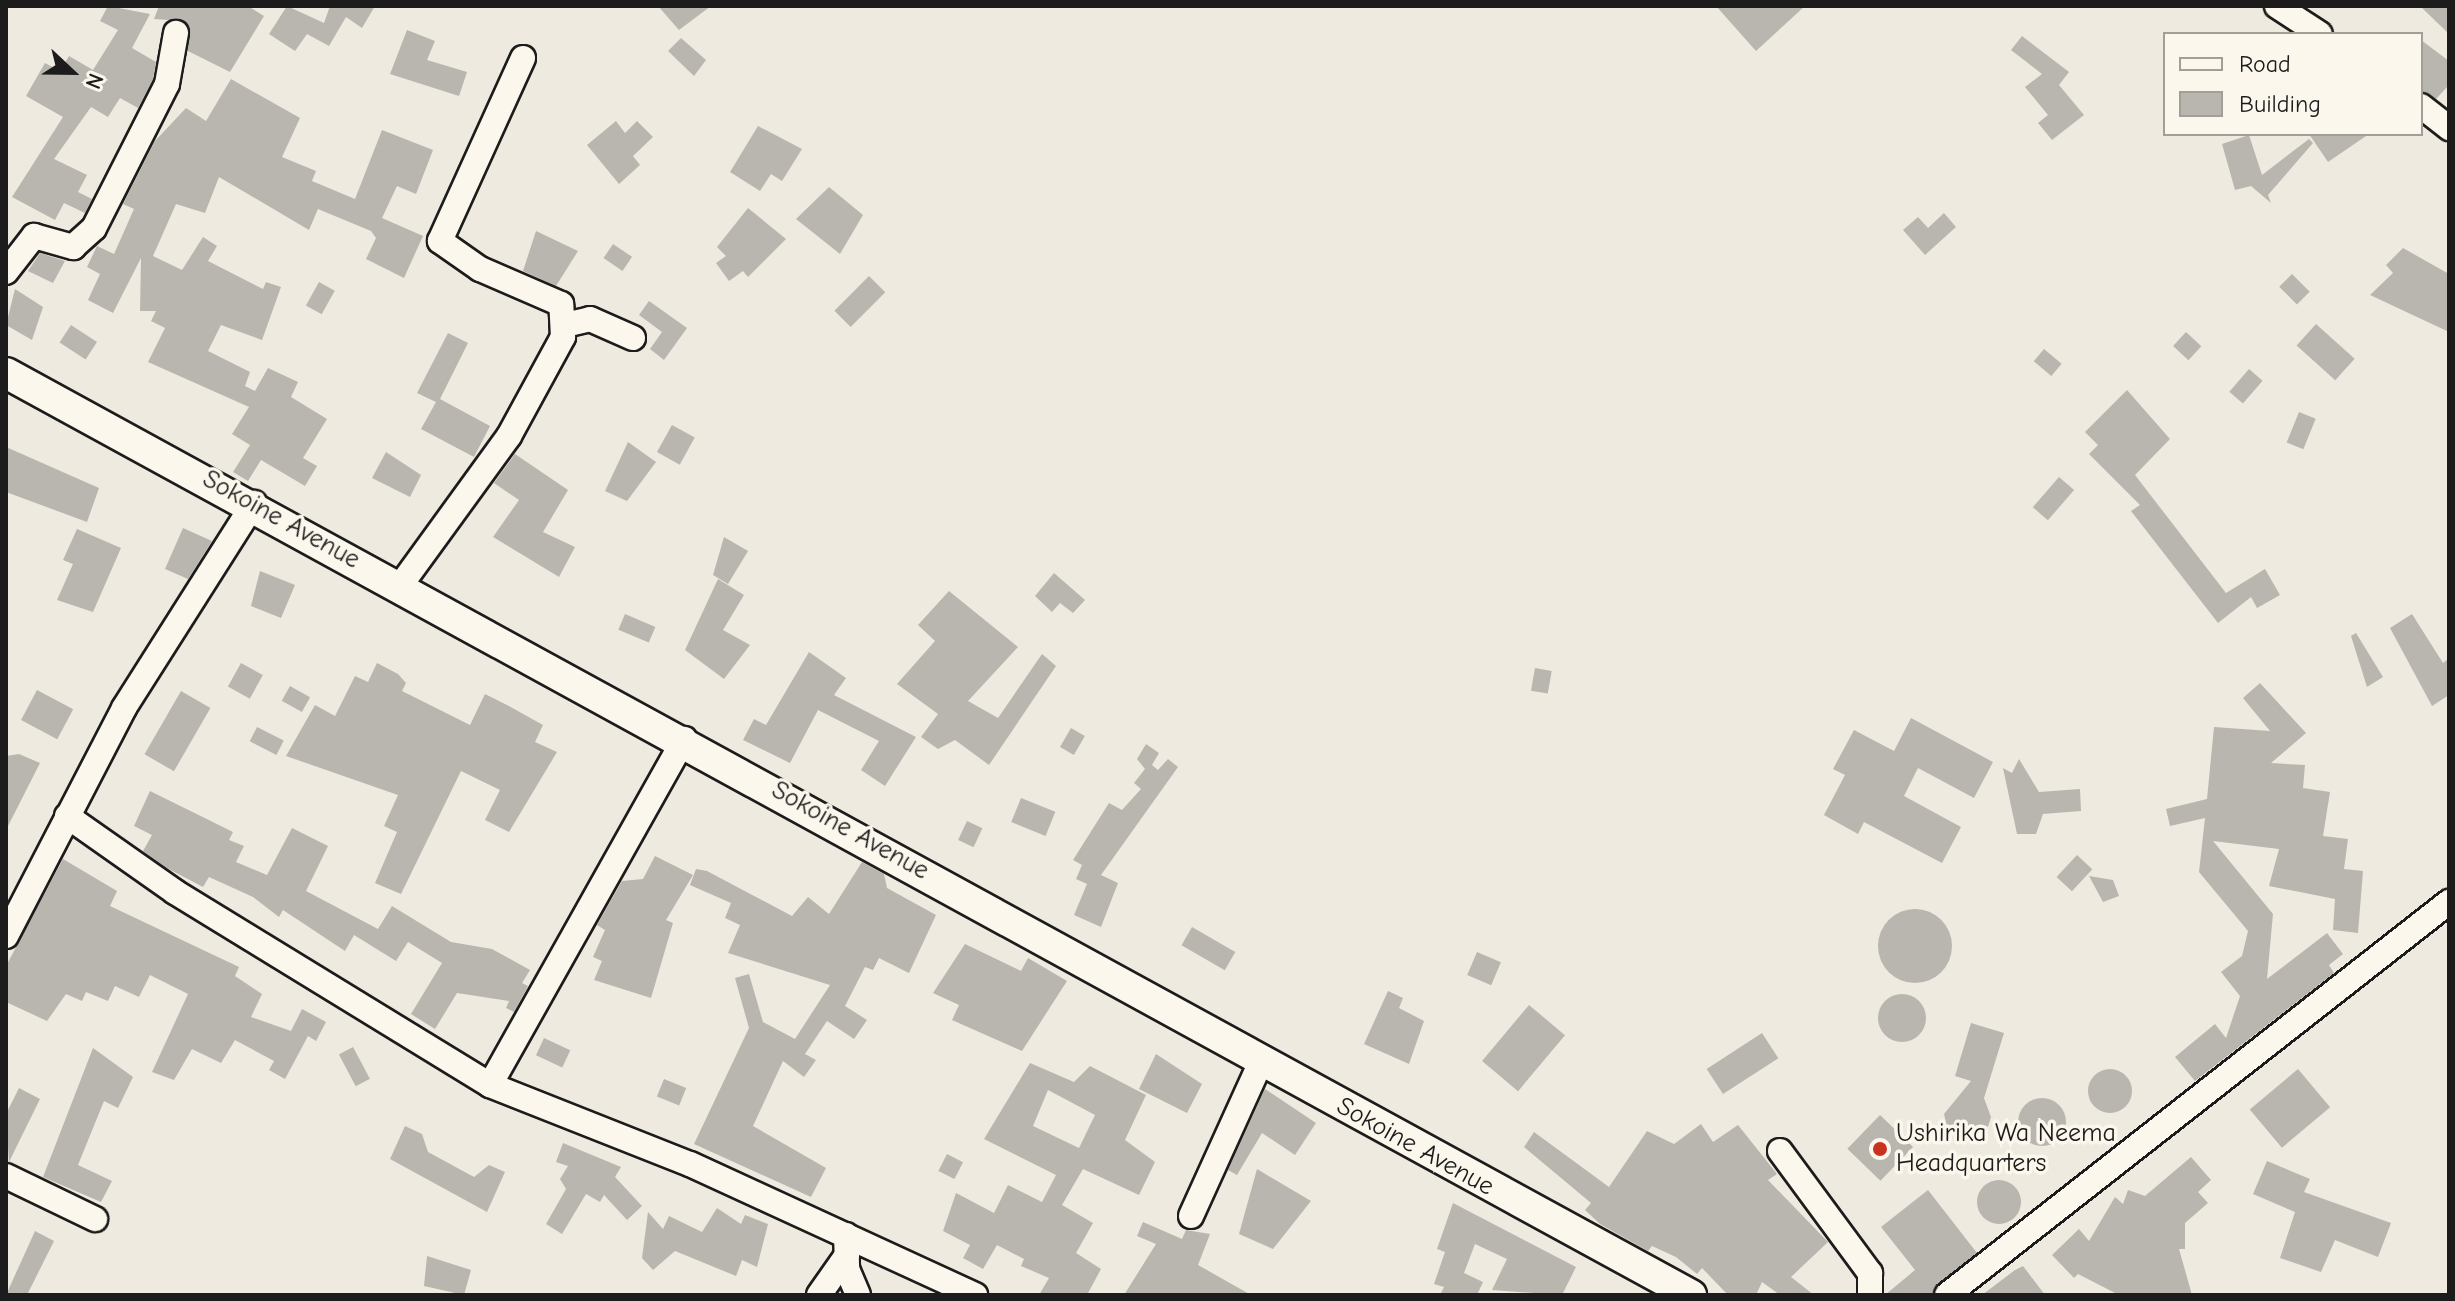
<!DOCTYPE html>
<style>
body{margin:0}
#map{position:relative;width:2455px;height:1301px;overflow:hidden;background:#eeeadf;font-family:"Comic Neue",sans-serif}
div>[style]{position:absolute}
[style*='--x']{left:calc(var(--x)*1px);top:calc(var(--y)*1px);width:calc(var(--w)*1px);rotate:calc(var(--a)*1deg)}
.building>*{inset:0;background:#b9b6af;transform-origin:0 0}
.round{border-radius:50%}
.roads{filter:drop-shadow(2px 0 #1c1c1c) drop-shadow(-2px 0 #1c1c1c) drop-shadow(0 2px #1c1c1c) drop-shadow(0 -2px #1c1c1c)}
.minor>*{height:24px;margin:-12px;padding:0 12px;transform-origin:12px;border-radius:12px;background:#fbf7ec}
.tertiary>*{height:30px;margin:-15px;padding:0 15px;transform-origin:15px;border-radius:15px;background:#fbf7ec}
.dots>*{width:22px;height:22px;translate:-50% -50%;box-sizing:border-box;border:4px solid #fbf7ec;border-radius:50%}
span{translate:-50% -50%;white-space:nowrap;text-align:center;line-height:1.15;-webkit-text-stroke:7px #fbf7ec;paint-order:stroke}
.street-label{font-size:26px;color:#1c1c1c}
.poi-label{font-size:26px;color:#1c1c1c}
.left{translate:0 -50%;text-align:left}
.frame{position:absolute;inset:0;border:8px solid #1c1c1c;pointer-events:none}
.legend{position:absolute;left:2163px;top:32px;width:260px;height:104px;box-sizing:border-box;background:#fbf7ec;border:2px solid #a29f99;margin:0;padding:10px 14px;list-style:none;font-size:24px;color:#1c1c1c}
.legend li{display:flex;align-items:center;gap:16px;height:40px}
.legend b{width:40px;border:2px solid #a29f99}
.north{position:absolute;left:32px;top:32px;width:80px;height:80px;-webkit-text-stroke:6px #fbf7ec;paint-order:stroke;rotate:112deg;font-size:22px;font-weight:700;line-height:32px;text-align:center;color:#1c1c1c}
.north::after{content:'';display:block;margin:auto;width:28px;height:36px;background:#1c1c1c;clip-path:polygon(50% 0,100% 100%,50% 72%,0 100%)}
</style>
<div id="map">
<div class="building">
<div style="clip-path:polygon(108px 6px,150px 14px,132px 48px,156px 62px,153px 79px,138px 108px,120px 98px,108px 117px,91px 107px,54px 159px,87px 175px,78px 192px,92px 199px,85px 213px,64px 203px,55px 220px,12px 197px,63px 117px,26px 96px,45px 63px,60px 71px,69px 56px,93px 70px,118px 30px,100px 21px)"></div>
<div style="clip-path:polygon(159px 6px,248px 6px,264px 16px,230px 72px,188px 51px,185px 21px,154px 19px)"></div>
<div style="clip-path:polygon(287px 6px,324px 23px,330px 6px,375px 6px,362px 28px,346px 17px,329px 46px,307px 34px,295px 51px,269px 34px)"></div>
<div style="clip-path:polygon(658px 6px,711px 6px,679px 30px)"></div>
<div style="clip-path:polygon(1716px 6px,1805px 6px,1756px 51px)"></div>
<div style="clip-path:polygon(2420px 6px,2449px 6px,2449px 34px)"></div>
<div style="clip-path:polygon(407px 30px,435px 41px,427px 60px,467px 72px,459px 96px,390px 74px)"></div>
<div style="clip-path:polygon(2022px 36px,2069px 72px,2059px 85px,2084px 115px,2052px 140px,2038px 123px,2048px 115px,2025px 87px,2042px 74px,2011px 50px)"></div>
<div style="clip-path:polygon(681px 38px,706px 60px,694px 76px,668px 51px)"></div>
<div style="clip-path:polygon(2421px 40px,2449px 61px,2449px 85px,2436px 99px,2421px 90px)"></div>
<div style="clip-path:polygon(231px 79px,300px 118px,282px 157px,316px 171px,312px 181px,355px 199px,382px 130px,433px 150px,416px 194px,397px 186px,382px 218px,423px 236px,404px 278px,366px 259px,376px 238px,371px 231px,318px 209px,309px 230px,219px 177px,205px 213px,176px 204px,153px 256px,182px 270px,203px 237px,217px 246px,208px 261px,263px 289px,266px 282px,281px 287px,262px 340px,221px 325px,208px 351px,250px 372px,245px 386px,255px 391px,268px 368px,298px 382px,291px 397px,327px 419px,303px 458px,317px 466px,305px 486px,261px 460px,248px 481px,233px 472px,250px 445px,232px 434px,249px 407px,148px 362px,165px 328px,151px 321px,156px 311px,140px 311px,141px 258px,113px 313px,88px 300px,100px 274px,87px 267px,97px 246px,114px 254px,134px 209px,123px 204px,155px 141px,186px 108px,206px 121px)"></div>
<div style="clip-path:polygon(616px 121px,625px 133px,637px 121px,653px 137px,633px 156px,640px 165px,619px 184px,587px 145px)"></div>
<div style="clip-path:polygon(758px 126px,802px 149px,782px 181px,771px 174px,760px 191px,730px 172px)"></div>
<div style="clip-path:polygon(2309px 134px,2369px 134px,2328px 162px)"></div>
<div style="clip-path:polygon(2249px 135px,2262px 175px,2309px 139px,2313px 143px,2268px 195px,2271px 203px,2251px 186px,2235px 190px,2222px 144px)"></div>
<div style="clip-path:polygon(829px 187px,863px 215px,840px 254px,796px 219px)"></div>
<div style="clip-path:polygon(748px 208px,786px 239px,748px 277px,743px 271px,729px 281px,716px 263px,726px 256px,717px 247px)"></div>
<div style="clip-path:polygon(1944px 213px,1956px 227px,1925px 255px,1903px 230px,1918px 217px,1928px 228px)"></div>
<div style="clip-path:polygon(536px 231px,578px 251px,556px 286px,523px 271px)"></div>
<div style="left:613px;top:244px;width:23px;height:17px;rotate:34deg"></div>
<div style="clip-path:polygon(2403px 248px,2449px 274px,2449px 332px,2370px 295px,2393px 273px,2386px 265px)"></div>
<div style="clip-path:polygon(40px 253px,65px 261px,53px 283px,28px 271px)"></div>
<div style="left:2292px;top:274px;width:25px;height:18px;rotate:45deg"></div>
<div style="left:869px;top:276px;width:23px;height:49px;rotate:45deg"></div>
<div style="left:319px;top:282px;width:18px;height:27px;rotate:29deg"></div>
<div style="clip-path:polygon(15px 289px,43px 307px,32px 340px,6px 325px)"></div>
<div style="clip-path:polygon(649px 301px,687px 328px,664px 360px,650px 349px,662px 332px,639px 315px)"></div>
<div style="left:2316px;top:324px;width:52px;height:29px;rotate:42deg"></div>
<div style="left:71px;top:325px;width:31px;height:21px;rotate:33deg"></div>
<div style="left:2186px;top:332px;width:21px;height:19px;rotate:43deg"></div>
<div style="clip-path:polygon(448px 333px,468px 343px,440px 399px,490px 426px,474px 457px,421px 429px,436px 402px,417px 393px)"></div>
<div style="left:2044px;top:349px;width:23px;height:16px;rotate:40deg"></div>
<div style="left:2249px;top:369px;width:18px;height:30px;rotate:41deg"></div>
<div style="clip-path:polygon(2127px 390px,2170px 439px,2135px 475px,2226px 593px,2265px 569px,2280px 595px,2257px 608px,2251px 597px,2218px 623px,2131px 511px,2140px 505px,2089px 454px,2098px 445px,2085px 432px)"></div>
<div style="left:2299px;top:412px;width:18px;height:33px;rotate:22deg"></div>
<div style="left:672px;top:425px;width:26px;height:31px;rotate:29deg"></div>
<div style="clip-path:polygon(628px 442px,656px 462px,627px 501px,605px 491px)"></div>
<div style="clip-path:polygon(6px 447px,99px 488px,87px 522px,6px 492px)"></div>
<div style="clip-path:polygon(386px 452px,421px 475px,410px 497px,372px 478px)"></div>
<div style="clip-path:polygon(515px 454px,568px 490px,543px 532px,575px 547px,559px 577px,493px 537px,519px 500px,494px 483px)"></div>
<div style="left:2059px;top:477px;width:20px;height:40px;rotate:41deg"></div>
<div style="clip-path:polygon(183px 528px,212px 541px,188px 579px,165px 569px)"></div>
<div style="clip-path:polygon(77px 529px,121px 548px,93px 612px,57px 600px,73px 564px,63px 560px)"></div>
<div style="clip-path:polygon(724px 537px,748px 551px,728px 584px,713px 575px)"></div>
<div style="clip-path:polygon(260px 571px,295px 585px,281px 618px,251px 606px)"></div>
<div style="clip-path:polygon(1054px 573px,1085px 600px,1073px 613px,1060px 603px,1052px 612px,1035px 596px)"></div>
<div style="clip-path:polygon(718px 579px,744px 595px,723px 630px,750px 645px,724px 679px,685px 650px)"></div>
<div style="clip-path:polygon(949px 591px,1018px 647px,968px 701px,998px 718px,1042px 654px,1056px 666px,989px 765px,955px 740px,938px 749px,921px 737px,938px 714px,897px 684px,935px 641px,918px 625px)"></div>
<div style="left:625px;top:614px;width:33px;height:17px;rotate:23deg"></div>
<div style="clip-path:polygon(2412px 614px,2443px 663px,2449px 658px,2449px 695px,2432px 706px,2390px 628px)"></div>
<div style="clip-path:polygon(2356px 633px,2383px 677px,2367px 687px,2351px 636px)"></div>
<div style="clip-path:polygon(809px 652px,846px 678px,834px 695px,916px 737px,885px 786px,861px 770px,879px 741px,818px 710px,790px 763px,743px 740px,754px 719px,766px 725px)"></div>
<div style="left:241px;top:663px;width:25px;height:27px;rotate:29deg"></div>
<div style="clip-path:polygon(377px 663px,398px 674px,406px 683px,402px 691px,470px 725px,485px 694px,507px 705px,543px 725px,535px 742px,557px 752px,509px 832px,485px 820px,500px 790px,461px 771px,401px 894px,375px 883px,397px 832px,384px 826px,398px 795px,286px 756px,315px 705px,335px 716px,355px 676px,368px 682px)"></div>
<div style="left:1535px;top:668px;width:17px;height:23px;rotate:10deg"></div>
<div style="clip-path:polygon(2260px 683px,2306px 733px,2271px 763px,2305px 765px,2303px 788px,2330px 792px,2323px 836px,2348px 839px,2344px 869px,2363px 871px,2358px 933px,2333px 930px,2335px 899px,2269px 886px,2279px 849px,2213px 841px,2273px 914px,2267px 979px,2327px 933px,2343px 954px,2329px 965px,2334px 973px,2195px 1081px,2175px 1057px,2215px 1024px,2226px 1038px,2240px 996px,2221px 972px,2242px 956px,2248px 931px,2199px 872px,2205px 818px,2170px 826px,2166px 809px,2207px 799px,2214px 727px,2270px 731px,2243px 698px)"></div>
<div style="left:290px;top:686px;width:23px;height:17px;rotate:29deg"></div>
<div style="left:37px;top:690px;width:41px;height:34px;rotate:28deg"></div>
<div style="left:181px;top:691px;width:34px;height:73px;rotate:30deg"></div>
<div style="clip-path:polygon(1911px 718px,1993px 762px,1974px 798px,1918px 768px,1904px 796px,1961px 827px,1942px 863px,1864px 822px,1858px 834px,1824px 815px,1845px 775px,1833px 769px,1854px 730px,1894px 751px)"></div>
<div style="left:257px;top:727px;width:30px;height:16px;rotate:27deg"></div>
<div style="left:1071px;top:728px;width:16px;height:22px;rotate:30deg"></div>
<div style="clip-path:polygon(1146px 744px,1159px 753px,1152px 765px,1158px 770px,1168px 759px,1178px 767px,1101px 875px,1118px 883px,1101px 927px,1074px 915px,1087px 884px,1076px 879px,1082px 865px,1073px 860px,1109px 803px,1122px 810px,1141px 789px,1134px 783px,1145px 769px,1137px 759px)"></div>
<div style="clip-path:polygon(19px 754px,40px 763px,7px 828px,6px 756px)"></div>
<div style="clip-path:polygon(2019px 759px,2039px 792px,2080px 789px,2081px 811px,2043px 814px,2036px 834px,2017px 834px,2003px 768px,2012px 773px)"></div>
<div style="clip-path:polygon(150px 791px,233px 832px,229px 840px,244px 846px,236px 862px,267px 875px,292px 828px,328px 846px,306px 891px,378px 929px,392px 906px,451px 942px,492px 949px,530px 970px,522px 983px,528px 986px,514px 1012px,506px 1008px,509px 1001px,457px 993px,435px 1029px,411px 1014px,442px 963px,408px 942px,396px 961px,354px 935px,345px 951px,283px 910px,279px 917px,253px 897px,209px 877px,203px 887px,165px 867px,143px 851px,152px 835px,134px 826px)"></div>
<div style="left:1021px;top:798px;width:37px;height:26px;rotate:22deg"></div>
<div style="left:967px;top:821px;width:17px;height:21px;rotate:25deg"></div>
<div style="left:2077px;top:855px;width:21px;height:30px;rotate:43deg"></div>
<div style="clip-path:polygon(655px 856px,693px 875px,666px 920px,673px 923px,651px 998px,594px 980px,602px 961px,593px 957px,605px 930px,597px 925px,622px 881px,643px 879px)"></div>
<div style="clip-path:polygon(63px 859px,117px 891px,110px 906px,239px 967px,235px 976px,262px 994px,251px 1017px,291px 1031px,302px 1009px,326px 1022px,316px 1041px,308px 1036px,285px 1079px,269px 1070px,274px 1061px,235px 1040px,221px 1063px,192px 1049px,174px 1080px,152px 1072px,188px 994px,150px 975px,139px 997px,115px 986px,108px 1001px,86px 992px,82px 1001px,66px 994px,47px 1021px,6px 1002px,6px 966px)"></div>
<div style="clip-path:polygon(862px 862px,884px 874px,887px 888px,936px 915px,909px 973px,879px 958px,873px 970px,865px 967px,845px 1006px,867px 1020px,854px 1039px,827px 1021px,805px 1054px,816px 1060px,804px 1077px,783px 1061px,753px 1126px,826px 1168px,811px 1197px,694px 1144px,749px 1028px,735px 978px,749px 974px,763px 1022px,795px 1039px,830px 985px,728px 953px,740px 925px,725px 918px,731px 903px,690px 885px,696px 869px,707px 871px,792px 916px,808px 897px,829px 914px)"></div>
<div style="clip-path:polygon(2089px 876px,2113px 880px,2119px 896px,2103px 902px)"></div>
<div class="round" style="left:1878px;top:909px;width:74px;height:74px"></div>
<div style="left:1192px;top:927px;width:50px;height:21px;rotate:30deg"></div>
<div style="clip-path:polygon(965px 944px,1021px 971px,1028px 958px,1067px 981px,1022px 1051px,952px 1020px,959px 1005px,933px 993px)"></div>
<div style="left:1477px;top:952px;width:26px;height:25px;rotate:23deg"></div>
<div style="clip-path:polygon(1388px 991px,1403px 998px,1399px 1008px,1424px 1021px,1409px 1064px,1364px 1044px)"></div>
<div class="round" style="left:1878px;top:994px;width:48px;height:48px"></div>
<div style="left:1529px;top:1005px;width:47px;height:73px;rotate:40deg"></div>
<div style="clip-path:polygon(1971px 1023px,2004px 1033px,1984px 1098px,1991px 1117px,1987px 1130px,1963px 1141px,1948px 1131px,1944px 1114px,1971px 1081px,1955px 1076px)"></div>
<div style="left:1762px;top:1033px;width:30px;height:66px;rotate:57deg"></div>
<div style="left:544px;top:1038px;width:29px;height:19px;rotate:25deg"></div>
<div style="left:353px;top:1047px;width:36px;height:16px;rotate:62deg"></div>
<div style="clip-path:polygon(93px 1048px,133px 1077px,118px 1108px,104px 1101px,78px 1165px,112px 1181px,101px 1202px,43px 1177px)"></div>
<div style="clip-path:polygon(1156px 1054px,1202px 1084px,1187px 1113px,1139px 1089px)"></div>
<div style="clip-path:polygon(evenodd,1030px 1063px,1074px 1082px,1090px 1066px,1146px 1095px,1125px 1140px,1155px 1162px,1139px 1195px,1083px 1169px,1062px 1205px,1093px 1223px,1076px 1253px,1101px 1269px,1087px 1295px,1039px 1295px,1049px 1278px,1021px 1266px,1024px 1259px,997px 1245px,983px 1269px,963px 1258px,970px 1245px,943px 1231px,956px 1193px,994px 1213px,1008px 1185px,1042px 1202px,1056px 1175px,984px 1139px,1030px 1063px,1048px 1090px,1095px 1115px,1079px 1148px,1033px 1126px,1048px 1090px)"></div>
<div class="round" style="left:2088px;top:1069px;width:44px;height:44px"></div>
<div style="left:2298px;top:1069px;width:50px;height:63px;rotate:50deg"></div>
<div style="left:664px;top:1079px;width:24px;height:19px;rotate:22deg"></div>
<div style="clip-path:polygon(19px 1088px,40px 1099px,9px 1162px,6px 1114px)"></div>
<div style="clip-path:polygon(1265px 1089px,1316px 1123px,1295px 1155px,1262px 1133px,1237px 1175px,1228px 1170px)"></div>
<div class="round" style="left:2018px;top:1098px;width:48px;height:48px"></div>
<div style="left:1880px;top:1115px;width:46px;height:47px;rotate:44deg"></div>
<div style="clip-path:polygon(1701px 1124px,1713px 1142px,1738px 1125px,1777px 1174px,1768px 1180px,1828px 1242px,1791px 1277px,1814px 1295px,1780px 1295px,1762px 1282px,1756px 1295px,1728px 1295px,1702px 1268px,1697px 1274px,1676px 1257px,1652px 1246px,1648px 1251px,1600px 1224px,1585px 1210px,1591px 1203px,1524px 1147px,1534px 1132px,1609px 1187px,1647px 1131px,1674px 1144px)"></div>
<div style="clip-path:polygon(405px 1126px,422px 1134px,428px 1152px,474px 1177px,489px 1165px,505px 1172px,487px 1212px,390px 1159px)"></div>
<div style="clip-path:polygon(563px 1143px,621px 1167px,615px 1177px,642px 1206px,627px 1220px,604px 1195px,600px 1202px,586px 1194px,562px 1234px,546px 1224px,566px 1189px,560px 1179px,568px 1166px,556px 1162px)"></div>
<div style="left:947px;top:1154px;width:18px;height:19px;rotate:27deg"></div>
<div style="clip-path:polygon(2191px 1157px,2211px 1180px,2198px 1192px,2208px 1203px,2185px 1223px,2185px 1249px,2179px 1249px,2192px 1295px,2119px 1295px,2078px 1274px,2074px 1278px,2052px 1255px,2079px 1229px,2089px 1241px,2115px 1197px,2123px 1204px,2128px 1190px,2145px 1196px)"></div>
<div style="clip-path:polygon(2267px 1161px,2310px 1179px,2304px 1192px,2391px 1223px,2378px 1257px,2335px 1240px,2321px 1272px,2280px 1258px,2295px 1212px,2253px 1194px)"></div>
<div style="clip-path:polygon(1257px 1169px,1311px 1201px,1273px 1249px,1239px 1234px)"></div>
<div class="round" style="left:1977px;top:1180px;width:44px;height:44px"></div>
<div style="clip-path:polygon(1928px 1190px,1977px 1253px,1932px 1295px,1885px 1295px,1915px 1270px,1881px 1227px)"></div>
<div style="clip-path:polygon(1453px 1203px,1576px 1267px,1562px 1295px,1492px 1290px,1507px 1259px,1475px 1244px,1464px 1273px,1483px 1282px,1477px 1295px,1440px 1295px,1444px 1287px,1434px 1284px,1445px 1252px,1437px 1249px)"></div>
<div style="clip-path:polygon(717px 1208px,741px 1224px,745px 1215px,768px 1224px,757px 1267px,742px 1260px,736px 1276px,675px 1251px,653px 1270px,642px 1258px,648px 1212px,663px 1229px,669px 1216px,702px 1232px)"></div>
<div style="clip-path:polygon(1143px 1222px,1182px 1239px,1186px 1230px,1210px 1234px,1198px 1265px,1251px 1295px,1124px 1295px,1156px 1244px,1137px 1236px)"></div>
<div style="clip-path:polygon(35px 1231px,54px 1241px,27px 1295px,6px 1295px)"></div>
<div style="clip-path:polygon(427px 1256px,471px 1270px,464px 1295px,424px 1286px)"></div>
<div style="clip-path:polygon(2023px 1266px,2045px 1295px,1982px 1295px,2015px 1270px)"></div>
</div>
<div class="roads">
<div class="minor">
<div style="--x:2277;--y:6;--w:51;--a:33.1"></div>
<div style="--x:2421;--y:106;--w:36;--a:38"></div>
<div style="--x:6;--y:272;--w:46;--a:-52.1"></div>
<div style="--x:34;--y:236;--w:41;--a:15.8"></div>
<div style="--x:73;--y:247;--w:28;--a:-42"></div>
<div style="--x:94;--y:228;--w:161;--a:-63.1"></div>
<div style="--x:167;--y:84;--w:52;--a:-80"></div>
<div style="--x:565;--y:325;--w:26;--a:-13"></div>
<div style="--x:590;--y:319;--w:47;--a:23.8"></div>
<div style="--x:400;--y:586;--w:185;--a:-54"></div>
<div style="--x:509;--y:436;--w:113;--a:-61.4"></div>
<div style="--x:563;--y:337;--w:33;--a:-93"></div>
<div style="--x:561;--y:304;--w:88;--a:-156.6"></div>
<div style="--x:480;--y:269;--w:49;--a:-145"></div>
<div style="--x:440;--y:241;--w:201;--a:-65.6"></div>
<div style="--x:67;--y:816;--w:132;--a:35.1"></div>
<div style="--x:175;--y:892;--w:369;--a:31.5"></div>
<div style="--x:490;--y:1085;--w:215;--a:21.6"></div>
<div style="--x:690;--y:1164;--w:314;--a:24.7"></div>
<div style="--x:6;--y:936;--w:257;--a:-62.6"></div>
<div style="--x:124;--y:708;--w:243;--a:-57.6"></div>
<div style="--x:490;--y:1085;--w:397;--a:-60.7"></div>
<div style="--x:1780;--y:1151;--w:152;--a:53.6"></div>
<div style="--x:1870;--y:1273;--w:22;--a:90"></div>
<div style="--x:6;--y:1176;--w:99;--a:25.8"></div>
<div style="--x:1191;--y:1216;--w:169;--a:-65.6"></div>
<div style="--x:846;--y:1235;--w:34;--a:88"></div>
<div style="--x:847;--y:1269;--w:28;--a:67"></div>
<div style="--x:819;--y:1295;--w:49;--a:-55"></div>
<div style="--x:1947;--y:1295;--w:638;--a:-38.06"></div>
</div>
<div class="tertiary">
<div style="--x:6;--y:373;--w:1921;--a:28.69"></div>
</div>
</div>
<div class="dots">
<div style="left:1880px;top:1149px;background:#c8321e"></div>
</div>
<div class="street-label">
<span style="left:281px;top:520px;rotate:29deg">Sokoine Avenue</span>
<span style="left:850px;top:831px;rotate:29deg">Sokoine Avenue</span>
<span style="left:1415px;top:1147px;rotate:29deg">Sokoine Avenue</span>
</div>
<div class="poi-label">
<span class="left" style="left:1896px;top:1149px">Ushirika Wa Neema<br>Headquarters</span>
</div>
<div class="frame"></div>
<ul class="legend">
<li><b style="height:10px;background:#fbf7ec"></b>Road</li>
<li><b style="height:22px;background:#b9b6af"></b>Building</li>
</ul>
<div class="north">N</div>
</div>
